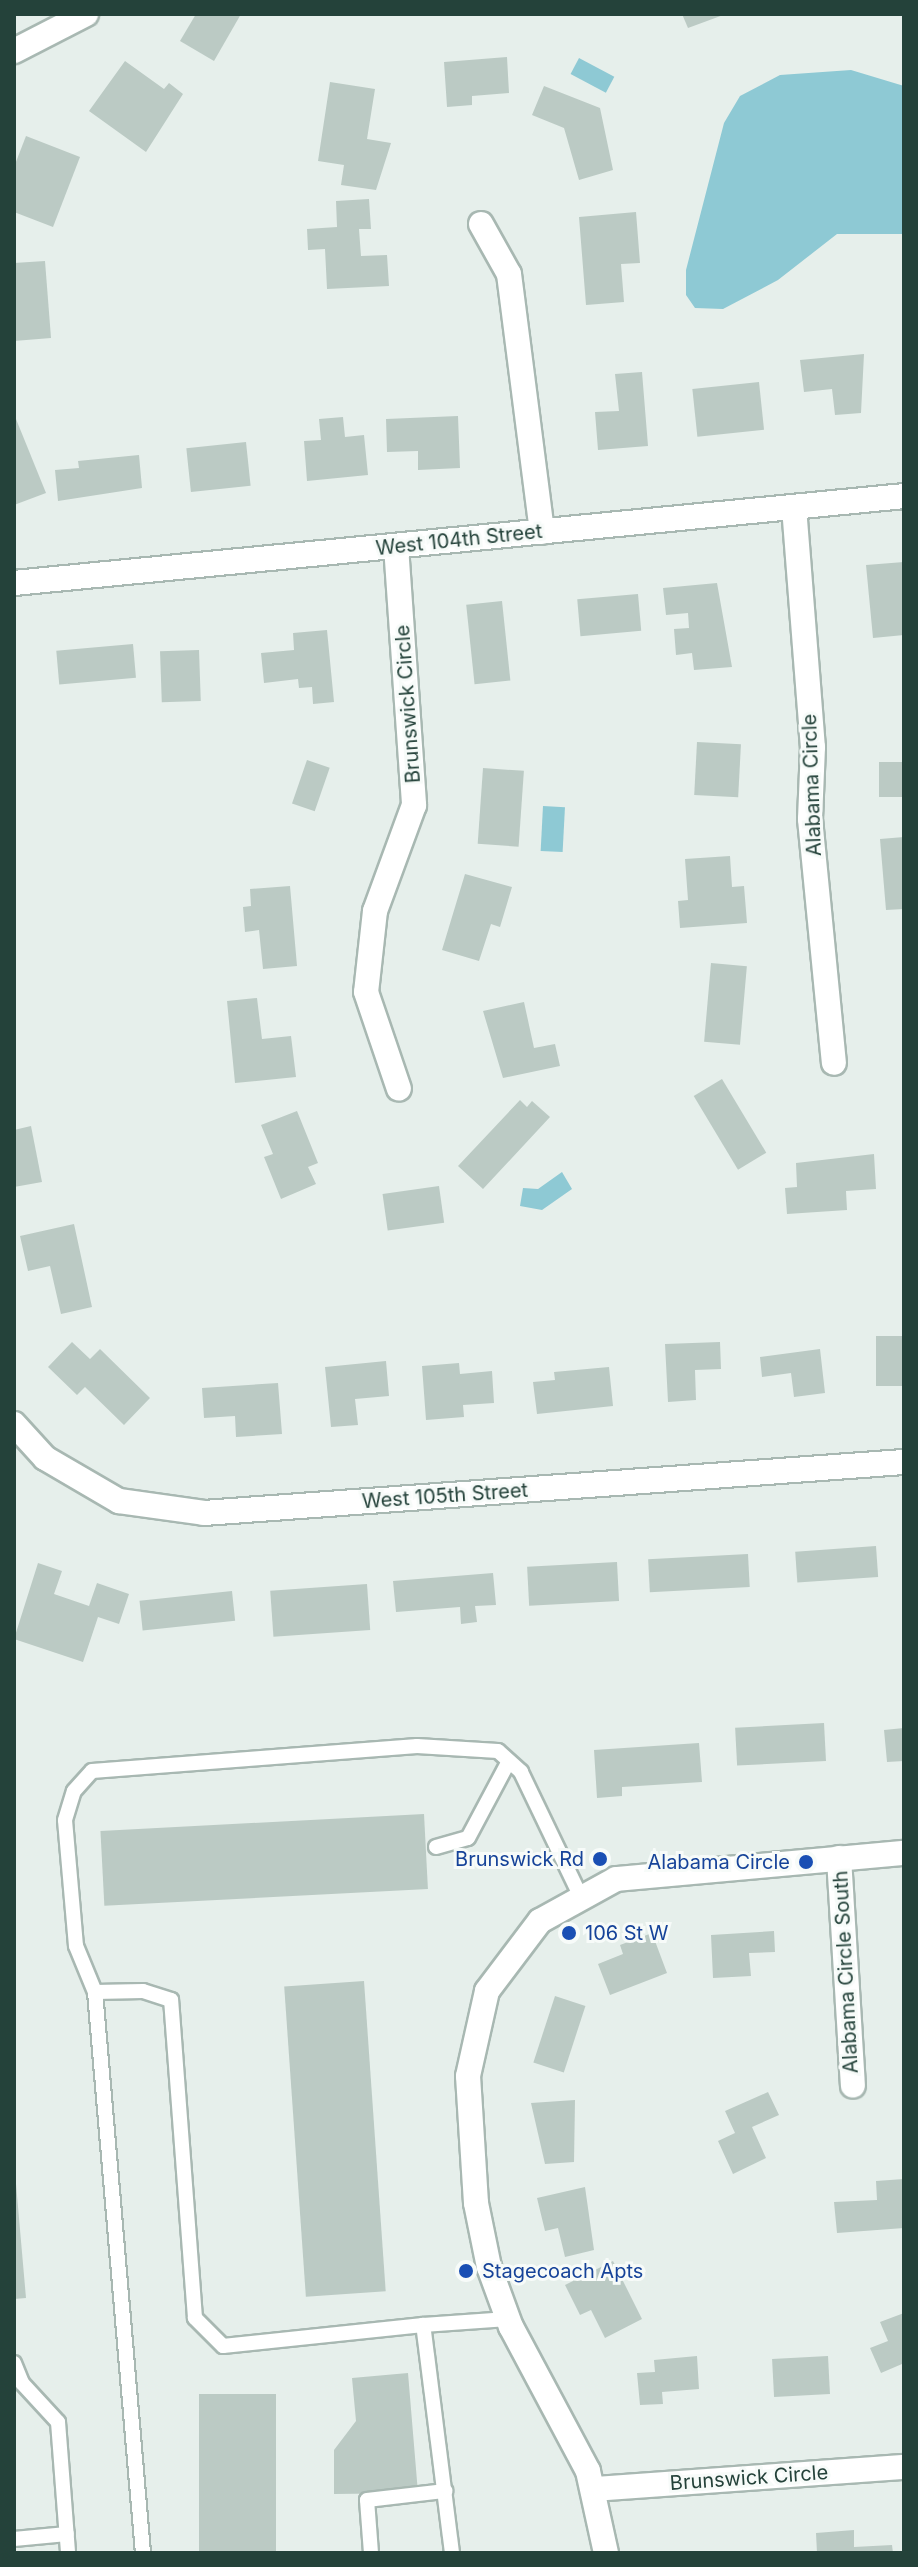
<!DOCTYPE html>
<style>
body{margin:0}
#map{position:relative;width:918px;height:2567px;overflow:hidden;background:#e6efeb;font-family:Inter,sans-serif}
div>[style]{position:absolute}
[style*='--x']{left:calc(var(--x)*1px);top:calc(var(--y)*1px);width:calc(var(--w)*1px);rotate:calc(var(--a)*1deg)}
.water>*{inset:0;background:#8ec9d4;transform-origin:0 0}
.building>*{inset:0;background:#bbcac4;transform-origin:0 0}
.roads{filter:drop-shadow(2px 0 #a8b8b2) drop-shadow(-2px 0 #a8b8b2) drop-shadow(0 2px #a8b8b2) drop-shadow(0 -2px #a8b8b2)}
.lane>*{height:14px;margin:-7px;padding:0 7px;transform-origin:7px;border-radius:7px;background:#fff}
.street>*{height:24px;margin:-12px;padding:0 12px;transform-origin:12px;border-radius:12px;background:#fff}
.dots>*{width:22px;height:22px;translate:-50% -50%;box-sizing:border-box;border:4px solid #f7fbf9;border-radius:50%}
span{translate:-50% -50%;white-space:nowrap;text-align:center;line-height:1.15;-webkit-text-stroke:6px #f7fbf9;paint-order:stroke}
.street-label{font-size:20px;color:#24423a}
.transit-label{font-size:20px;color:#164399}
.right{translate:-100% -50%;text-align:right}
.left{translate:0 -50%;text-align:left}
.frame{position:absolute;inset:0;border:16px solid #24423a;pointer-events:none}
</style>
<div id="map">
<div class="water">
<div style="left:579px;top:58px;width:40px;height:18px;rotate:28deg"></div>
<div style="clip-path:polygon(851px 70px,904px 86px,904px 234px,837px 234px,778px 280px,723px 309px,695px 308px,686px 295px,686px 270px,724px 123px,740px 96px,780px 75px)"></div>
<div style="left:543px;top:806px;width:22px;height:45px;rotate:3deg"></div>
<div style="clip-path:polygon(562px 1172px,572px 1189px,542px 1210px,520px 1206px,523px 1188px,538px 1189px)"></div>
</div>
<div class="building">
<div style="clip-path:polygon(196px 14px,241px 14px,214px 61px,180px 41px)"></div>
<div style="clip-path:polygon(682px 14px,726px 14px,688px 28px)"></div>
<div style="clip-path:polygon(507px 57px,509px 93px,472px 96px,472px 105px,447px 107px,444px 62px)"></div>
<div style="clip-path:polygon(125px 61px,164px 89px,169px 83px,183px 94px,146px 152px,89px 111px)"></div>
<div style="clip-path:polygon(330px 82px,375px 89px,367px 139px,391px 143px,376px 190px,341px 185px,344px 165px,318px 161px)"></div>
<div style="clip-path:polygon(544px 86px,600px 108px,613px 170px,579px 180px,564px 128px,532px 115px)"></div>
<div style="clip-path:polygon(26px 136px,80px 157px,53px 227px,14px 212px,14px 167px)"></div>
<div style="clip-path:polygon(369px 199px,371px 229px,359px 229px,361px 256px,387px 255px,389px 286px,327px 289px,325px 249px,308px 250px,307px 229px,337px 227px,336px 201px)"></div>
<div style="clip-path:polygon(636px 212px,640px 263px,621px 264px,624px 302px,586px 305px,579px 217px)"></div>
<div style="clip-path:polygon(45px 261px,51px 338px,14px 341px,14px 263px)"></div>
<div style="clip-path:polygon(864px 354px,861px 413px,835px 415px,832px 389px,804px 392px,800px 360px)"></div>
<div style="clip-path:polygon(642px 372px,648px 446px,598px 450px,595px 412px,619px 411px,615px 374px)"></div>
<div style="left:759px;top:382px;width:48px;height:67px;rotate:84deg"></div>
<div style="clip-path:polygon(458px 416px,460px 468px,418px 470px,418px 451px,387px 452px,386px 419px)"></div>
<div style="clip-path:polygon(343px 417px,345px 437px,364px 435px,368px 475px,307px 481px,304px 441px,321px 440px,319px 419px)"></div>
<div style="clip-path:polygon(16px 419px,46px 493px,14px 505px,14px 420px)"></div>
<div style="left:246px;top:442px;width:44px;height:60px;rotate:84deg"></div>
<div style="clip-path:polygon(139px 455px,142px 488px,58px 501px,55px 470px,79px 468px,78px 461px)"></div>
<div style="clip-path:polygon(904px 562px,904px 635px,873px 638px,866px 565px)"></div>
<div style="clip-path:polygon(717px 583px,732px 667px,694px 670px,692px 653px,676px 655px,674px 629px,689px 628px,688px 613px,666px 615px,663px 588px)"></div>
<div style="left:638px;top:594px;width:37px;height:61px;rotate:85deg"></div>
<div style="left:502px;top:601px;width:80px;height:36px;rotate:84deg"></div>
<div style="clip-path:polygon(327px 630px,334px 702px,313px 704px,312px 687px,299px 688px,298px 679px,264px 683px,261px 653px,294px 650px,293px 633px)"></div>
<div style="left:133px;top:644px;width:34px;height:77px;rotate:85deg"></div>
<div style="left:199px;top:650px;width:51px;height:39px;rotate:88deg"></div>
<div style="left:697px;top:742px;width:44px;height:53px;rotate:3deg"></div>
<div style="left:307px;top:760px;width:24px;height:46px;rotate:19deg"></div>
<div style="left:879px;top:762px;width:25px;height:35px"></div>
<div style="left:483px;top:768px;width:41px;height:76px;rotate:4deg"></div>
<div style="clip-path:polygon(904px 837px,904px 909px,886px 910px,880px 839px)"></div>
<div style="clip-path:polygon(730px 856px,732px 887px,744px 886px,747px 923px,680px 928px,678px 901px,688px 900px,685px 859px)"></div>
<div style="clip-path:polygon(465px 874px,512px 887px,500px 927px,491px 924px,479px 961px,442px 950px)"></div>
<div style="clip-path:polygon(290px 886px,297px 966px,263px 969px,259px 930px,245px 932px,243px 907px,251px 906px,250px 889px)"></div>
<div style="left:711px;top:963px;width:36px;height:79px;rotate:5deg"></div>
<div style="clip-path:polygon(257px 998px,262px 1039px,291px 1036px,296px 1077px,235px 1083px,227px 1001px)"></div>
<div style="clip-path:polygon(524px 1002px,534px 1048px,555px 1044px,560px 1066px,503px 1078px,483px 1011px)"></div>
<div style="left:722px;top:1079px;width:86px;height:33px;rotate:59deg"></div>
<div style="clip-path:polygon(520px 1100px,527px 1107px,532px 1101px,550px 1117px,483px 1189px,458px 1166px)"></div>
<div style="clip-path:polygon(297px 1111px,318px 1163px,308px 1167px,316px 1184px,281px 1199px,264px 1157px,273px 1154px,261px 1125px)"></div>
<div style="clip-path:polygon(31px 1126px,42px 1182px,14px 1187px,14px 1130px)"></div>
<div style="clip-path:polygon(874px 1154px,876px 1189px,846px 1191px,847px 1210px,787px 1214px,785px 1188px,797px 1187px,796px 1163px)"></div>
<div style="left:439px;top:1186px;width:37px;height:57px;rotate:82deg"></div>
<div style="clip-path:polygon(74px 1224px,92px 1307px,61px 1314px,50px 1266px,28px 1271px,20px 1236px)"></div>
<div style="left:904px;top:1336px;width:50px;height:28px;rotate:90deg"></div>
<div style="clip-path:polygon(72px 1342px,90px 1359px,100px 1349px,150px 1398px,124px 1425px,85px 1387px,77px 1395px,48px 1367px)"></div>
<div style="clip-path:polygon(720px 1342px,721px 1369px,695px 1370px,696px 1400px,668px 1402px,665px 1344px)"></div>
<div style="clip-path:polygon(820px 1349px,825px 1393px,794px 1397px,791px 1373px,762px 1377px,760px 1357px)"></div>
<div style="clip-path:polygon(386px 1361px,389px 1396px,355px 1399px,358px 1425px,331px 1427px,325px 1367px)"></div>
<div style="clip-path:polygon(459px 1363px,460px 1374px,492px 1371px,494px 1403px,463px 1405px,464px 1417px,426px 1420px,422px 1366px)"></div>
<div style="clip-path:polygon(609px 1367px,613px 1406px,537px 1414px,533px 1382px,555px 1380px,554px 1372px)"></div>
<div style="clip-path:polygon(278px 1383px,282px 1434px,236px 1437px,235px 1416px,204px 1418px,202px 1388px)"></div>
<div style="left:876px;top:1546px;width:31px;height:81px;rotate:86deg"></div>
<div style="left:748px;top:1554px;width:33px;height:100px;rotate:87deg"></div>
<div style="left:617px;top:1562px;width:39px;height:90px;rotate:87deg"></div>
<div style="clip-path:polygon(38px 1563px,62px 1571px,54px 1594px,89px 1606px,97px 1583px,129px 1594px,119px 1624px,98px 1617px,83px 1662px,14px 1639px)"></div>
<div style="clip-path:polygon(493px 1573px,496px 1605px,475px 1606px,477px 1622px,461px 1624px,460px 1607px,396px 1612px,393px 1581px)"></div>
<div style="left:367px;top:1584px;width:46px;height:97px;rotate:86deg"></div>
<div style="left:232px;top:1591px;width:30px;height:93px;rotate:84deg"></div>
<div style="left:824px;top:1723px;width:38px;height:89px;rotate:87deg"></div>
<div style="clip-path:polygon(904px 1728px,904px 1761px,887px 1762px,884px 1730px)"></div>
<div style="clip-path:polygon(699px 1743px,702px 1782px,622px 1787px,622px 1796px,597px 1798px,594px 1750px)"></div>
<div style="left:424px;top:1814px;width:75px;height:324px;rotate:87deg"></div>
<div style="clip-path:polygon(774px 1931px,775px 1952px,749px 1953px,751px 1976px,713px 1978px,711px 1935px)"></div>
<div style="clip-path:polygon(652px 1933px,667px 1973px,610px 1995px,598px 1964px,623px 1954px,620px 1945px)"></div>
<div style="left:364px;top:1981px;width:311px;height:80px;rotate:86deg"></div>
<div style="left:555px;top:1996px;width:32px;height:70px;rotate:18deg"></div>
<div style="clip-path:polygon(768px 2092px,779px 2115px,752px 2127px,766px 2158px,733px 2174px,718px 2141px,735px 2133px,725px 2111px)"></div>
<div style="clip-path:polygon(575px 2100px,574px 2162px,545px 2164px,531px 2103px)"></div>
<div style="clip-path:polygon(14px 2161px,26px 2298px,14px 2299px)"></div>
<div style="clip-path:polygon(904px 2179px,904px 2228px,837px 2233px,834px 2202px,877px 2200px,876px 2181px)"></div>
<div style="clip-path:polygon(585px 2187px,594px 2250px,565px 2257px,558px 2228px,545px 2231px,537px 2198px)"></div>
<div style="clip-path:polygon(613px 2261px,642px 2319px,605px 2338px,591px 2310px,580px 2315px,565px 2285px)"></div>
<div style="clip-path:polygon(904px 2313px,902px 2364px,881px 2373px,870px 2348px,888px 2341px,880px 2322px)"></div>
<div style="clip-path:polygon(697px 2356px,699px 2389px,662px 2392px,663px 2404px,640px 2405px,637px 2373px,655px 2372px,654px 2360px)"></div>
<div style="left:828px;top:2356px;width:38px;height:56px;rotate:87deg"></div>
<div style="clip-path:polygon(408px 2373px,418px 2493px,334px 2494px,334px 2450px,356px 2421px,352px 2378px)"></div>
<div style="left:199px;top:2394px;width:77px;height:159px"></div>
<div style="clip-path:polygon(854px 2530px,854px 2547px,892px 2545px,893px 2553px,817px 2553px,816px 2533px)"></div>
</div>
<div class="roads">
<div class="lane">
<div style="--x:436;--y:1847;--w:33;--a:-16"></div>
<div style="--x:468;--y:1838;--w:87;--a:-62"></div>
<div style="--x:95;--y:1992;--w:563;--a:85.11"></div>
<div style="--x:423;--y:2325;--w:201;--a:174"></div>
<div style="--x:223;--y:2346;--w:40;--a:-135"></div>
<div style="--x:195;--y:2318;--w:319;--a:-94.3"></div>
<div style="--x:171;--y:2000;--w:29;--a:-162"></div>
<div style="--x:143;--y:1991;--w:48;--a:178.8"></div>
<div style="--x:95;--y:1992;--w:50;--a:-112.4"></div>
<div style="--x:76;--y:1946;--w:126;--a:-95"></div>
<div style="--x:65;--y:1820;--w:30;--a:-73"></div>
<div style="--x:74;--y:1791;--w:27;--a:-48"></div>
<div style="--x:92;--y:1771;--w:326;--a:-4.4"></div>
<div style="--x:417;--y:1746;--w:81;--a:3.5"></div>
<div style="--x:498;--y:1751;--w:31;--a:42"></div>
<div style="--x:521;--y:1772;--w:136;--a:64.4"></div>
<div style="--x:14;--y:2363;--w:22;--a:68"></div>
<div style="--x:22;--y:2383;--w:53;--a:47.3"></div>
<div style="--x:58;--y:2422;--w:131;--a:85.6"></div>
<div style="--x:14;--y:2539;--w:53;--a:-5.4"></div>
<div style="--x:371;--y:2553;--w:53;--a:-94.3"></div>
<div style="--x:367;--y:2500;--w:79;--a:-6.6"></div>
<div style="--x:452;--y:2553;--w:230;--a:-97.2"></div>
<div style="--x:423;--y:2325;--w:85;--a:-4"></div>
</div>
<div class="street">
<div style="--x:14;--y:51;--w:81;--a:-27.2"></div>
<div style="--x:481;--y:224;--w:57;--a:60.8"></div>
<div style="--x:509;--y:274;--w:260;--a:82.7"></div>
<div style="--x:794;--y:507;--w:241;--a:85.5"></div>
<div style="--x:813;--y:747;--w:72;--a:92.4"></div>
<div style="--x:810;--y:819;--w:245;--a:84.4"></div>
<div style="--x:396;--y:546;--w:260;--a:86"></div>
<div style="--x:414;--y:805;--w:113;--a:110.2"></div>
<div style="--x:375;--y:911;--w:81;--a:96.3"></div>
<div style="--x:366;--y:992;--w:102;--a:71.2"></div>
<div style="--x:14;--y:583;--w:894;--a:-5.58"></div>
<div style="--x:14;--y:1424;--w:46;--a:47.6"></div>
<div style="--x:45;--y:1458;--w:86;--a:30.2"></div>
<div style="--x:119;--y:1501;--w:86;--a:8"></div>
<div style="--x:204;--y:1513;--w:702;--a:-4.17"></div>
<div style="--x:839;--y:1858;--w:228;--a:86.5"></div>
<div style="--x:594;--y:2489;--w:311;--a:-4.1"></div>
<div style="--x:606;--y:2553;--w:84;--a:-102.4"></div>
<div style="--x:588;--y:2471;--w:163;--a:-118.1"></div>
<div style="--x:511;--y:2327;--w:64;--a:-110.1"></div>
<div style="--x:489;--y:2267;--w:65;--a:-101.5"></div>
<div style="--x:476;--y:2203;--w:127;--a:-93.6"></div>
<div style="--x:468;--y:2076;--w:87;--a:-77.4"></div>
<div style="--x:487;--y:1991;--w:88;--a:-52.9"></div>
<div style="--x:540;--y:1921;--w:87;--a:-28.9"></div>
<div style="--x:616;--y:1879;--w:289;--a:-5.2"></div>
</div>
</div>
<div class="dots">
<div style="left:600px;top:1859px;background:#1a4fb4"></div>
<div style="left:806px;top:1862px;background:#1a4fb4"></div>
<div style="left:569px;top:1933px;background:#1a4fb4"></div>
<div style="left:466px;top:2271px;background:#1a4fb4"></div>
</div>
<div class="street-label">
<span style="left:459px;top:540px;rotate:-6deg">West 104th Street</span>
<span style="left:408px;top:704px;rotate:-94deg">Brunswick Circle</span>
<span style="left:812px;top:785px;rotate:-92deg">Alabama Circle</span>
<span style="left:445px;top:1496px;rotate:-4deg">West 105th Street</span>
<span style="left:846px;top:1972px;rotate:-93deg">Alabama Circle South</span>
<span style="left:749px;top:2478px;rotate:-4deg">Brunswick Circle</span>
</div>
<div class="transit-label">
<span class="right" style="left:584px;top:1859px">Brunswick Rd</span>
<span class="right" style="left:790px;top:1862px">Alabama Circle</span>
<span class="left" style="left:585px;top:1933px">106 St W</span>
<span class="left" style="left:482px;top:2271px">Stagecoach Apts</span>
</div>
<div class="frame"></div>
</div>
